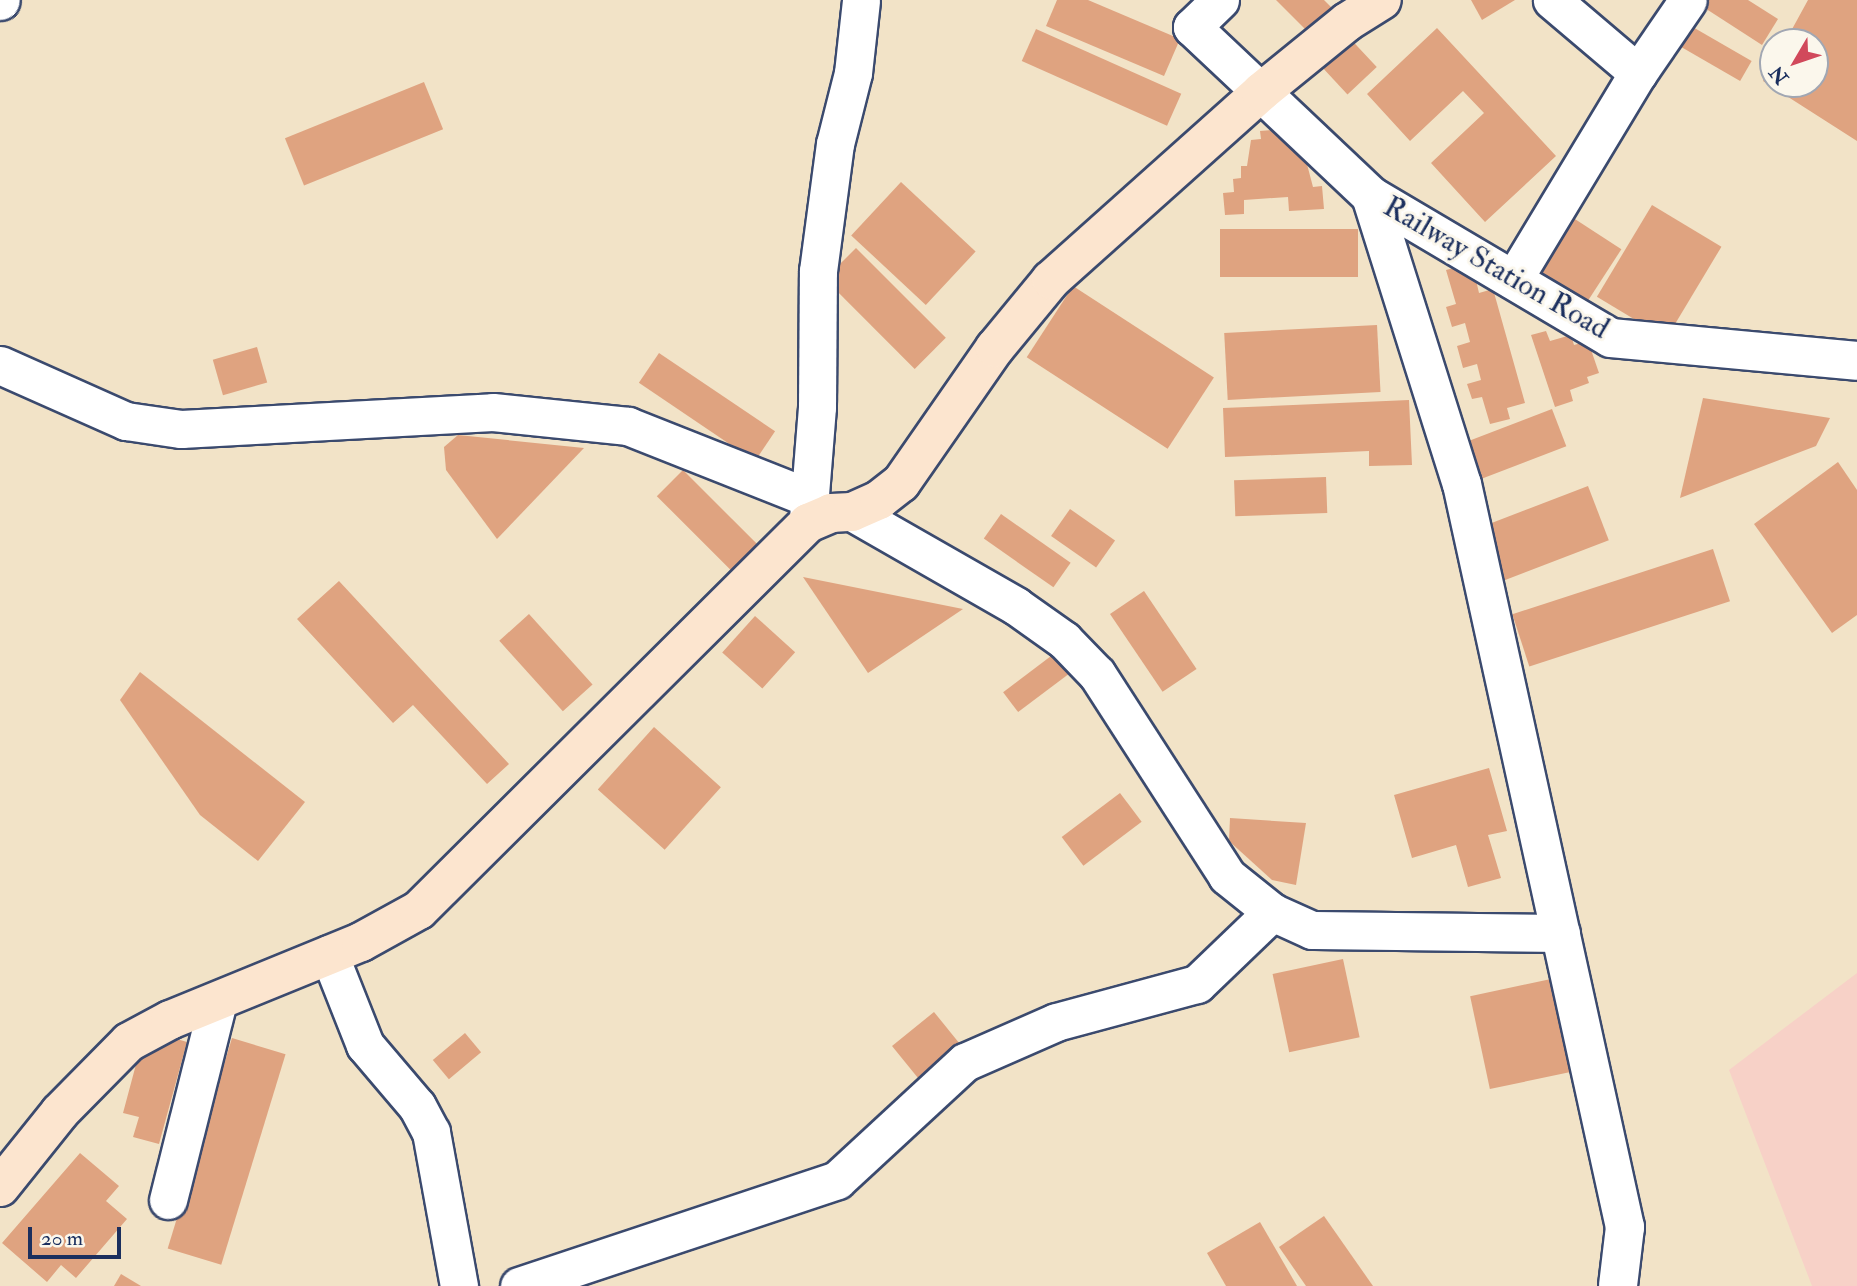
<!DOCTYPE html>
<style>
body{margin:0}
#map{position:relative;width:1857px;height:1286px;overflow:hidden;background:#f2e3c7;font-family:"IM FELL Double Pica",serif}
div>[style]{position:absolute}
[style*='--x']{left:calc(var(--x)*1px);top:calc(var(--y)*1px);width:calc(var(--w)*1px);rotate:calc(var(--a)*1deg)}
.built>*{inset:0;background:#f7d1c7}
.building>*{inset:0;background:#dfa380;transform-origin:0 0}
.roads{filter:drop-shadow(2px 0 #3b4a6e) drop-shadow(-2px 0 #3b4a6e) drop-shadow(0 2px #3b4a6e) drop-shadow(0 -2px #3b4a6e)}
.minor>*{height:37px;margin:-18.5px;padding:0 18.5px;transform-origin:18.5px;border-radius:18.5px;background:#fff}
.tertiary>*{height:38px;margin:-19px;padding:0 19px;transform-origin:19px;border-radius:19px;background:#fff}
.secondary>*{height:38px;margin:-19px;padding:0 19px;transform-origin:19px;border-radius:19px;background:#fce5cf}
span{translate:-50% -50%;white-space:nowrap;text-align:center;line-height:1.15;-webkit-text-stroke:6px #fbf7ec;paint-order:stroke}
.street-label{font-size:30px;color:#1b2f5e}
.north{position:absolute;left:1759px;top:28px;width:70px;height:70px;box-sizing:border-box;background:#fbf7ec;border:2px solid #a1a7b3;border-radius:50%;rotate:231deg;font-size:19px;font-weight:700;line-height:28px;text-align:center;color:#1b2f5e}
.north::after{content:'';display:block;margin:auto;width:24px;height:32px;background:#d1495b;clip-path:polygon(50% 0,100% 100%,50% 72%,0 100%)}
.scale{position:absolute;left:28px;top:1227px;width:93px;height:32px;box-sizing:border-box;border:4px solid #1b2f5e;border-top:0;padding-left:9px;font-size:21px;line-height:24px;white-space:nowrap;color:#1b2f5e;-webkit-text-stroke:5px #fbf7ec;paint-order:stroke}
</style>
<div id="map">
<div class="built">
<div style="clip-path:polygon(1857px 973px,1857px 1286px,1812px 1286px,1729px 1070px)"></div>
</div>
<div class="building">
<div style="clip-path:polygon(1057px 0,1088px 0,1180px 39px,1164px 76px,1046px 26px)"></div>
<div style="clip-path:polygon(1276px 0,1324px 0,1338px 14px,1314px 38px)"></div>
<div style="clip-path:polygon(1471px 0,1515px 0,1482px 20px)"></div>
<div style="clip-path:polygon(1699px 0,1748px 0,1778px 19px,1762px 45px,1697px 3px)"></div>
<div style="clip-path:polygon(1808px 0,1857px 0,1857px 141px,1763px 81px,1773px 63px,1773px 84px,1815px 84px,1815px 42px,1785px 42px)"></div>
<div style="left:1691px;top:26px;width:70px;height:23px;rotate:30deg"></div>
<div style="clip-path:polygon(1437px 28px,1556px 156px,1485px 222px,1431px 163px,1484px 113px,1463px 91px,1410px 141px,1367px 94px)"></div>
<div style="left:1036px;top:29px;width:159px;height:35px;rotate:24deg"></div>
<div style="left:1344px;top:32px;width:48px;height:40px;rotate:47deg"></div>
<div style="left:424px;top:82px;width:51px;height:150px;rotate:68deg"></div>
<div style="clip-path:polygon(1282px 129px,1303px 149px,1313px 187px,1322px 186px,1324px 209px,1289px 211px,1288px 197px,1244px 200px,1244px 214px,1225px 215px,1223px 193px,1234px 192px,1233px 179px,1241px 178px,1241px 166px,1247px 166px,1251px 140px,1261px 139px,1260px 131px)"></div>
<div style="left:901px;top:182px;width:102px;height:73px;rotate:43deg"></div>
<div style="left:1652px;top:205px;width:81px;height:107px;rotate:31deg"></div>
<div style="left:1561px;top:210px;width:72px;height:65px;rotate:33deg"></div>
<div style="left:1220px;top:229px;width:138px;height:48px"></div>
<div style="left:856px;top:248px;width:127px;height:44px;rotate:45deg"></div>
<div style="clip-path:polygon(1472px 263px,1479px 293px,1493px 289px,1525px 403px,1507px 408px,1510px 419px,1490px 424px,1482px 397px,1472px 399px,1467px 384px,1481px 380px,1477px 364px,1463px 368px,1457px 346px,1470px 342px,1465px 323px,1452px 327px,1446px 307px,1456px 304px,1446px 270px)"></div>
<div style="left:1073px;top:286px;width:168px;height:85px;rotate:33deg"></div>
<div style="left:1377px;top:325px;width:67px;height:153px;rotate:87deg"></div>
<div style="clip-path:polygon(1546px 331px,1550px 341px,1571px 335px,1574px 345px,1588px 341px,1599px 373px,1587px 377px,1589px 383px,1570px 390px,1573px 401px,1555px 407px,1531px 335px)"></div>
<div style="left:257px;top:347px;width:37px;height:46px;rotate:74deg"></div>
<div style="left:659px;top:353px;width:140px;height:36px;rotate:34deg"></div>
<div style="clip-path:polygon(1703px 398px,1830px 418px,1816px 446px,1680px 498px)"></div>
<div style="clip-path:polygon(1409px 400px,1412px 465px,1369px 466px,1369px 451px,1225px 457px,1223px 408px)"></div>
<div style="left:1552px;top:409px;width:40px;height:97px;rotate:69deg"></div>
<div style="clip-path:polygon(458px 435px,584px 448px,497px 539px,446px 470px,444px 447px)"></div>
<div style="clip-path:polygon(1838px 462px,1857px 490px,1857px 615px,1832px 633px,1754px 524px)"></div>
<div style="left:683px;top:470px;width:108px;height:37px;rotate:45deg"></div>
<div style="left:1326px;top:477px;width:36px;height:92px;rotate:88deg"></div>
<div style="left:1588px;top:486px;width:58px;height:113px;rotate:69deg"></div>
<div style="left:1070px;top:509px;width:55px;height:33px;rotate:35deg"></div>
<div style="left:1001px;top:514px;width:85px;height:30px;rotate:35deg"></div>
<div style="left:1713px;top:549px;width:55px;height:211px;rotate:72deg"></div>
<div style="clip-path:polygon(803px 577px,963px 609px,868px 673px)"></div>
<div style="clip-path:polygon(339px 581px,509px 764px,487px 784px,413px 705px,393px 723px,297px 619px)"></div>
<div style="left:1144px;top:591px;width:94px;height:41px;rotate:56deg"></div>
<div style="left:529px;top:614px;width:95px;height:40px;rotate:48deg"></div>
<div style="left:755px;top:616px;width:54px;height:49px;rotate:42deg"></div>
<div style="left:1059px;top:650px;width:25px;height:70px;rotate:53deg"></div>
<div style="clip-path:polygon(140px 672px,305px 802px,258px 861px,200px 815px,120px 700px)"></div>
<div style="left:654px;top:727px;width:90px;height:84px;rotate:42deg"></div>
<div style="clip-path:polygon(1489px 768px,1507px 831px,1488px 835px,1501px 878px,1468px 887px,1456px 845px,1412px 858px,1394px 795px)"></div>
<div style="left:1120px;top:793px;width:36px;height:73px;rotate:53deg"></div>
<div style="clip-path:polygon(1230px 818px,1306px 823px,1296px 885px,1272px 880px,1229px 841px)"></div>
<div style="left:1343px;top:959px;width:80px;height:72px;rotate:78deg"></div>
<div style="left:1565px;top:976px;width:95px;height:97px;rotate:78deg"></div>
<div style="left:934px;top:1012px;width:58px;height:54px;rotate:51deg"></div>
<div style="left:465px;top:1033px;width:25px;height:42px;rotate:50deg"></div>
<div style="clip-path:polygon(163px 1035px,187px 1042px,159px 1144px,133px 1137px,139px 1117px,123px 1113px,142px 1042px)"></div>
<div style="left:232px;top:1038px;width:56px;height:220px;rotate:17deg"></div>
<div style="clip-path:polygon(80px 1153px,119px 1186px,106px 1201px,127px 1219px,76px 1278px,61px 1265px,47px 1282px,2px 1243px)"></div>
<div style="clip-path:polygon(1324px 1216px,1373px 1286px,1306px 1286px,1279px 1247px)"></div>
<div style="clip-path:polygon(1260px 1222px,1297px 1286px,1226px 1286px,1207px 1253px)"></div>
<div style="clip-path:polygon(121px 1274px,141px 1286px,114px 1286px)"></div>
</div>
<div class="roads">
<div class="minor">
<div style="--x:1220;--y:0;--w:39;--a:136"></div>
<div style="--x:1192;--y:27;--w:95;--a:43.3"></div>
<div style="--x:0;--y:1;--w:1;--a:-45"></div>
<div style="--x:1638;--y:73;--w:88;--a:-55.6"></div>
<div style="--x:1513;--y:280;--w:242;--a:-58.9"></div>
<div style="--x:1638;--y:73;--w:113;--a:-139.7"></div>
<div style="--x:0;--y:365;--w:138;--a:24"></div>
<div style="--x:126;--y:421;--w:56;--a:8.3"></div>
<div style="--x:181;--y:429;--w:312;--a:-3.1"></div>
<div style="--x:493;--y:412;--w:136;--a:5.9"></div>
<div style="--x:628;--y:426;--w:196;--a:21.6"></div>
<div style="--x:852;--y:512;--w:189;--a:29.8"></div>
<div style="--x:1016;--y:606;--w:59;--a:35.3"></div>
<div style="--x:1064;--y:640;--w:47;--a:45.9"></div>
<div style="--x:1097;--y:674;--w:240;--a:57.2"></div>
<div style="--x:1227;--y:876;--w:58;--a:38.7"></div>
<div style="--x:1272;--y:912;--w:44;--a:24.2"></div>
<div style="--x:1312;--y:930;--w:249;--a:0.7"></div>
<div style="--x:808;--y:519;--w:112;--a:-85.4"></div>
<div style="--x:817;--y:407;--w:136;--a:-89.6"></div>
<div style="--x:818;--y:271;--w:128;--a:-82.4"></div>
<div style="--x:835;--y:144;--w:73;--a:-75.8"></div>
<div style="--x:853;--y:73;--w:73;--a:-83.7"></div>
<div style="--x:329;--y:954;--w:98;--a:68.4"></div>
<div style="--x:365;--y:1045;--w:80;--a:49.6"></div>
<div style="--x:417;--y:1106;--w:30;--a:62"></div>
<div style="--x:431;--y:1132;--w:157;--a:79.7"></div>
<div style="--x:168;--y:1200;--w:205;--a:-75.9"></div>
<div style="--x:519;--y:1286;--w:335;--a:-18.4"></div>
<div style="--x:837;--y:1180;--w:174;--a:-42.7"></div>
<div style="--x:965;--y:1062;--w:99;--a:-23.7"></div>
<div style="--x:1056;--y:1022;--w:146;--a:-15.1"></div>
<div style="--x:1197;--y:984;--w:104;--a:-43.8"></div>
</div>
<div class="tertiary">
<div style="--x:1261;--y:92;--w:151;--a:43.4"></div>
<div style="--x:1371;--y:196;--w:279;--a:30.6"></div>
<div style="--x:1611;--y:338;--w:247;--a:5.3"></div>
<div style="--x:1371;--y:196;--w:302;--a:72.5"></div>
<div style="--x:1462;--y:484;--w:761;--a:77.63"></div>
<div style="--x:1625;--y:1227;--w:59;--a:96.8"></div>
</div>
<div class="secondary">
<div style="--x:0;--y:1187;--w:96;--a:-51.3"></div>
<div style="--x:60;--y:1112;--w:98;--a:-45.4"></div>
<div style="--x:129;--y:1042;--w:47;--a:-28.2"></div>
<div style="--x:170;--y:1020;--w:206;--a:-22.2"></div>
<div style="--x:361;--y:942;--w:66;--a:-28.9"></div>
<div style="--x:419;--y:910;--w:549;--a:-44.85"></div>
<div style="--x:808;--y:523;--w:25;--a:-23"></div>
<div style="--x:831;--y:513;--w:21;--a:-3"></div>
<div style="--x:852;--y:512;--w:30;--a:-24"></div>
<div style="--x:879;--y:500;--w:28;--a:-38"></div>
<div style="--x:901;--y:483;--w:165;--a:-55.2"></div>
<div style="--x:995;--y:348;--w:88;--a:-50.5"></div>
<div style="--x:1051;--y:280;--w:282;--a:-41.8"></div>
<div style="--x:1261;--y:92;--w:111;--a:-39.1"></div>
<div style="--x:1347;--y:22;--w:41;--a:-32.2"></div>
</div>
</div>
<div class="street-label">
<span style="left:1496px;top:268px;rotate:30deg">Railway Station Road</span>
</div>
<div class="north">N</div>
<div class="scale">20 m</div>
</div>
